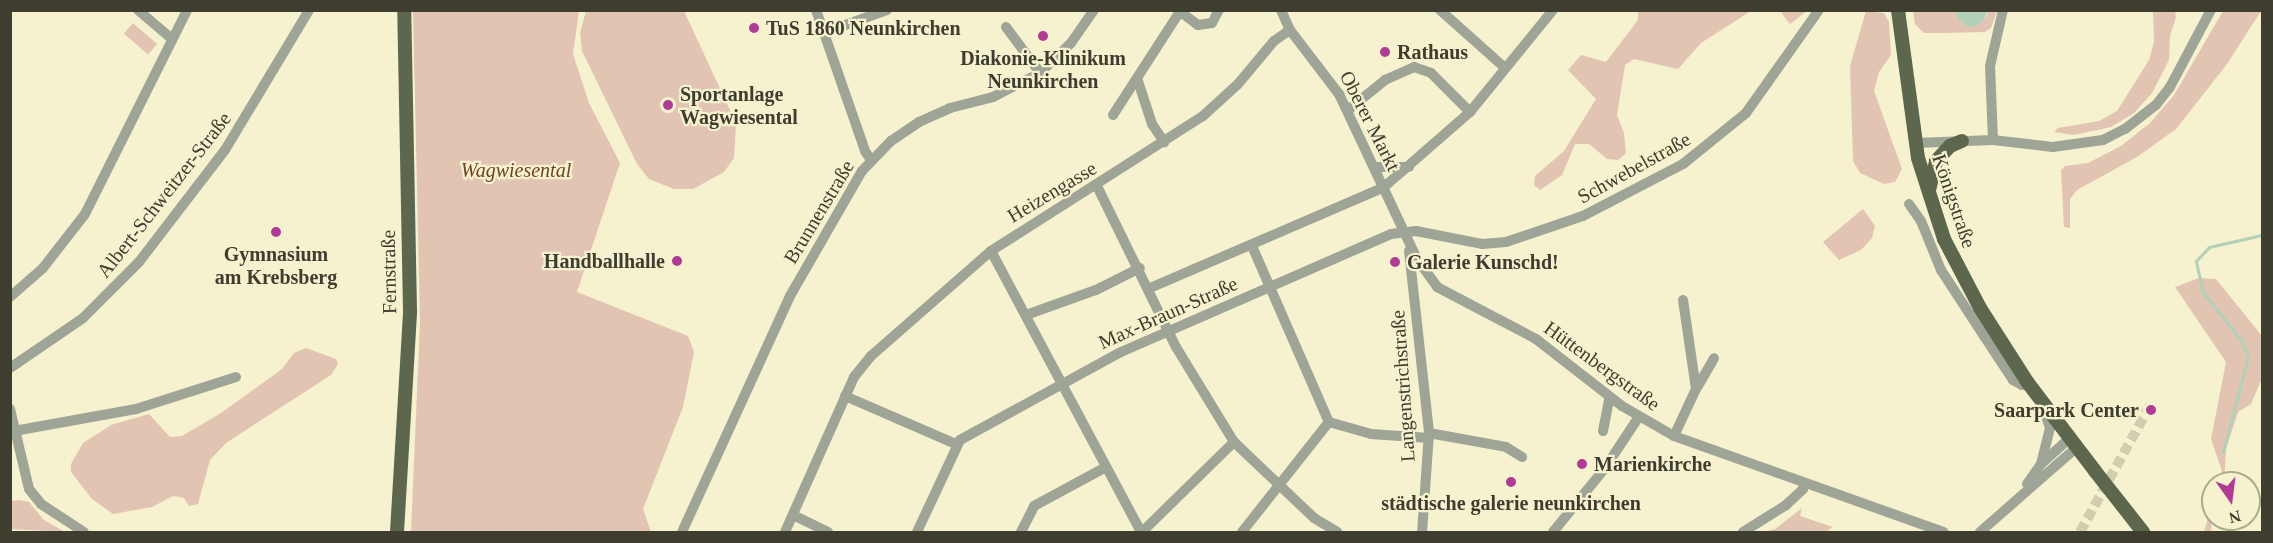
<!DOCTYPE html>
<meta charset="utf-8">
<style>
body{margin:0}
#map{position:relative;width:2273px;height:543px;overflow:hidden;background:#f6f1ce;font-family:"Times New Roman",serif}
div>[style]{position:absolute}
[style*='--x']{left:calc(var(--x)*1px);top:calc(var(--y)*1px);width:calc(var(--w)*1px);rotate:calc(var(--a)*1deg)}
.green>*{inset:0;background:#e2c4b3;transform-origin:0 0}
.water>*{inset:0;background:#b3d1b8}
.stream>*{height:3px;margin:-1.5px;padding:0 1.5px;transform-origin:1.5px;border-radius:1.5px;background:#b3d1b8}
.minor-tunnel>*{height:10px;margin-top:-5px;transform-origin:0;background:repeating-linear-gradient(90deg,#d1cdae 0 10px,transparent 0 15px)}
.minor>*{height:10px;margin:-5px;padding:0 5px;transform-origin:5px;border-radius:5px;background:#9ea596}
.major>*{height:14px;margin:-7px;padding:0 7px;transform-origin:7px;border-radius:7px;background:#5c674e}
.major-bridge>*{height:14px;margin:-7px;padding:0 7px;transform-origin:7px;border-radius:7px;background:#5c674e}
.dots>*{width:16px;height:16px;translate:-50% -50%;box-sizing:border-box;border:3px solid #f6f1ce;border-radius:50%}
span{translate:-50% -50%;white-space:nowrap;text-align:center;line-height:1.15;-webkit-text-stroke:4.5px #f6f1ce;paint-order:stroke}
.poi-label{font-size:20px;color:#3e3d2f;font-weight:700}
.left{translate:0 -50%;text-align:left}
.right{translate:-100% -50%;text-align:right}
.street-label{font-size:20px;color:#3e3d2f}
.park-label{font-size:20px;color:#714325;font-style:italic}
.frame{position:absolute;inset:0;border:12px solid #3e3d2f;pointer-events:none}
.north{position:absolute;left:2201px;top:471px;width:60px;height:60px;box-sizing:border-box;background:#f6f1ce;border:2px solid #aca98e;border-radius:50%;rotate:166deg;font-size:16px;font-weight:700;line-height:24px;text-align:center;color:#3e3d2f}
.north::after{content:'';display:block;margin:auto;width:21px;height:27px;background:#af3b94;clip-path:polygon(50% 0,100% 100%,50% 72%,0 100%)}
</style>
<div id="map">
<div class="green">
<div style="clip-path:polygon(413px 11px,579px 11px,573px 54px,589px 103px,620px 163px,577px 292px,688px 336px,694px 352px,683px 407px,643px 509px,651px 532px,411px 532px,420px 321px)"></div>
<div style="clip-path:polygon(586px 11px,684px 11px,736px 123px,734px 158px,724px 172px,693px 189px,674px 189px,649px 179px,637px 164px,582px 51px,580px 33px)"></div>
<div style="clip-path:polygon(1638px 11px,1751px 11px,1701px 43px,1678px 69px,1634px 59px,1625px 65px,1617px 115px,1624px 133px,1626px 153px,1618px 160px,1607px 159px,1589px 144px,1575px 144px,1562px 175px,1540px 190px,1534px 185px,1535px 176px,1564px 151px,1596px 99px,1568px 70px,1581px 55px,1606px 62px,1638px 20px)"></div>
<div style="clip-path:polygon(1780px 11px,1807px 11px,1790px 24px)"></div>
<div style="clip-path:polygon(1866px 11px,1884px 13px,1889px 22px,1891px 55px,1879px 72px,1874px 91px,1902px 169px,1895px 182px,1884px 184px,1860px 173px,1853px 161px,1850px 66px)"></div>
<div style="clip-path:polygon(1913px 11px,1955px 11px,1958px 19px,1986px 17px,1989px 11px,1997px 11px,1991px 28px,1985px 32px,1941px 33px,1924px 33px,1915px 24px)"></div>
<div style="clip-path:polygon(2153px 11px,2175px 11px,2176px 17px,2170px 36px,2169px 60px,2152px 93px,2134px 113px,2111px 127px,2074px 135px,2054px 132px,2058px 128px,2099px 121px,2117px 111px,2149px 60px,2154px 42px)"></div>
<div style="clip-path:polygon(2223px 11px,2261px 11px,2227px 64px,2176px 129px,2137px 157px,2077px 190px,2070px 199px,2070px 228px,2064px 227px,2061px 170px,2065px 166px,2088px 163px,2121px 146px,2150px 123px,2174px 95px)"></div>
<div style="left:133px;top:23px;width:32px;height:14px;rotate:41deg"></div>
<div style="clip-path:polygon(1863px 209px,1875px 226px,1872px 238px,1861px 250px,1839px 260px,1823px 242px)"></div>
<div style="clip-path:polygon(2199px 278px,2216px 279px,2262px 336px,2262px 378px,2251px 404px,2238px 412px,2226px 449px,2224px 483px,2218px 483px,2222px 471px,2211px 439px,2226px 362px,2175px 287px)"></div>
<div style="clip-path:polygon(306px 348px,336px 359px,338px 364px,331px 375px,226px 443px,210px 460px,198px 504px,189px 506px,184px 498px,173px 496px,152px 507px,113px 514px,92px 499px,71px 472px,71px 464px,83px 443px,111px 425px,149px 414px,170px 437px,182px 436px,221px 413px,282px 369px,294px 353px)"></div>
<div style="clip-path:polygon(19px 500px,29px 502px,44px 520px,65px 532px,11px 529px,11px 501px)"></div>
<div style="clip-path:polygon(2213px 501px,2211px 532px,2204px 532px)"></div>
<div style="clip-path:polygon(1802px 508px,1800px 516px,1833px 527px,1825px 532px,1764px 532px,1775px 529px)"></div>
</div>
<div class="water">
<div style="clip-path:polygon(1955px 11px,1955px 10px,1989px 11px,1979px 25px,1968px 27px,1958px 19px)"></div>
</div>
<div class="stream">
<div style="--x:2223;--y:452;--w:98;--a:-75.3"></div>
<div style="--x:2248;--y:357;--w:18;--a:-112"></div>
<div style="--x:2241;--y:340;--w:61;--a:-128.4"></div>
<div style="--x:2203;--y:292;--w:32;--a:-103"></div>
<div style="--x:2196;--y:261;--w:19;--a:-47"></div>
<div style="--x:2209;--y:247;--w:54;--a:-12.8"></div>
</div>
<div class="minor-tunnel">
<div style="--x:2080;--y:532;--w:146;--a:-61"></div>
</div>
<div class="minor">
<div style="--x:138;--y:10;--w:45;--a:40.5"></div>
<div style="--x:816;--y:10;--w:149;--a:70.8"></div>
<div style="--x:865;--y:151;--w:11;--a:56"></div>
<div style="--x:1178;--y:10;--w:25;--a:37"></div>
<div style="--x:1198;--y:25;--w:14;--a:-8"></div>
<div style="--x:1212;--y:23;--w:15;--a:-62"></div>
<div style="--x:1281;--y:10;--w:22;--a:66"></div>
<div style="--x:1290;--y:30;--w:81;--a:52.6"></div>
<div style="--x:1339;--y:94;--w:183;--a:64.7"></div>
<div style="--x:1417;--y:259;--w:34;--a:54"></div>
<div style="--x:1437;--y:287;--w:112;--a:27.7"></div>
<div style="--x:1536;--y:339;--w:109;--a:37.9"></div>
<div style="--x:1622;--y:406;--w:60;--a:30"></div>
<div style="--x:1674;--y:436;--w:286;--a:19.6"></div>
<div style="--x:1440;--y:10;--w:87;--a:41.7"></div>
<div style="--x:1006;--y:27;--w:57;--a:53.5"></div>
<div style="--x:823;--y:33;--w:68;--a:-19.8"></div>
<div style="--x:1137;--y:78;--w:48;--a:71.9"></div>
<div style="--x:1152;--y:124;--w:22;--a:56"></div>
<div style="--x:1348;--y:110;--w:48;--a:-39"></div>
<div style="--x:1385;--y:80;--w:32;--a:-24"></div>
<div style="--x:1414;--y:67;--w:18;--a:19"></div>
<div style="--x:1431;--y:73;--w:55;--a:45"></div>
<div style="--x:1113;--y:115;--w:121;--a:-57.1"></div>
<div style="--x:1993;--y:140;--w:74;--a:-92.3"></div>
<div style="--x:1990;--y:66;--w:57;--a:-76.9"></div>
<div style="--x:1915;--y:143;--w:78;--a:-2.2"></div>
<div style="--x:1993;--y:140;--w:60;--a:6.7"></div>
<div style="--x:2053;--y:147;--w:50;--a:-8"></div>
<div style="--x:2103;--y:140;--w:25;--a:-27"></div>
<div style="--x:2125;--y:129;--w:39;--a:-38"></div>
<div style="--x:2156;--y:105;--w:23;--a:-52"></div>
<div style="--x:2170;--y:87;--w:87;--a:-62"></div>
<div style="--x:1375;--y:167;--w:34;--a:0"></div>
<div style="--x:1097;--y:186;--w:179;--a:63.9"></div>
<div style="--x:1176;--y:347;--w:111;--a:58.6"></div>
<div style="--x:1234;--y:442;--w:110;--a:43.5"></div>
<div style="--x:1314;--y:518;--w:27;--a:31"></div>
<div style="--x:1909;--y:204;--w:21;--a:55"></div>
<div style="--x:1921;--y:221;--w:53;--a:67.8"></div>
<div style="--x:1941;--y:270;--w:79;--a:56.9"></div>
<div style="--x:1984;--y:336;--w:53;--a:56.6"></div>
<div style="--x:2013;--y:380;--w:10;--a:29"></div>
<div style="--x:2022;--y:385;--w:6;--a:-18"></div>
<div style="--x:1252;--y:246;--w:192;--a:66.4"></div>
<div style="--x:1329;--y:422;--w:44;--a:15.9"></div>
<div style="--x:1371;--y:434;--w:58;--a:3.9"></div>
<div style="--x:991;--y:251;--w:319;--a:61.9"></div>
<div style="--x:1409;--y:251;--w:183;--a:83.7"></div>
<div style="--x:1429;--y:433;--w:99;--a:94"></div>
<div style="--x:1150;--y:288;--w:255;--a:-23.3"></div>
<div style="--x:1384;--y:187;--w:114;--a:-41.1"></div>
<div style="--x:1470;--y:112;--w:132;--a:-50.9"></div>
<div style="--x:10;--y:297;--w:44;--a:-41.3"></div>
<div style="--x:43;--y:268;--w:68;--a:-52.1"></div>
<div style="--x:85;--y:214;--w:228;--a:-63.4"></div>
<div style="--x:1026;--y:315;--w:74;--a:-19.7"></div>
<div style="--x:1096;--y:290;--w:49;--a:-26.6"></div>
<div style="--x:10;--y:368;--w:88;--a:-34.4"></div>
<div style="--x:83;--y:318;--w:79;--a:-45"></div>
<div style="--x:139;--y:262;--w:141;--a:-52.5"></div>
<div style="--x:225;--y:150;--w:163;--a:-59"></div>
<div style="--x:1698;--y:386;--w:32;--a:-60"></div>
<div style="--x:845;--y:396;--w:121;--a:23.4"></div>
<div style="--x:10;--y:409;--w:82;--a:76.6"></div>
<div style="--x:29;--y:489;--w:19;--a:51"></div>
<div style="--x:41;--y:504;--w:51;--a:33.1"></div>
<div style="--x:14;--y:431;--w:124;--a:-10.2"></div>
<div style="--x:136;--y:409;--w:105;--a:-17.7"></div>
<div style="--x:1603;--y:431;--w:32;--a:-79"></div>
<div style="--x:1429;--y:433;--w:78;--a:10.3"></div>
<div style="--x:1506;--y:447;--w:19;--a:32"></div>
<div style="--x:1674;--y:436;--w:52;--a:-64.9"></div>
<div style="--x:1696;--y:389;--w:90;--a:-98.3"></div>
<div style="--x:2041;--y:464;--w:37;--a:-76"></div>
<div style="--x:2050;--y:428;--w:19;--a:-108"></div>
<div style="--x:2027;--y:484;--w:24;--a:-55"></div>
<div style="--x:2041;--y:464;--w:38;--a:-42"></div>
<div style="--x:793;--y:515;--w:39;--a:26"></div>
<div style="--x:682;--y:532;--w:260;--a:-65.4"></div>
<div style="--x:790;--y:296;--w:144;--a:-60.1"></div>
<div style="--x:862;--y:171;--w:42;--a:-46"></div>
<div style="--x:891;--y:141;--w:34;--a:-34"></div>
<div style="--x:919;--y:122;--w:34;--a:-24"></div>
<div style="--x:950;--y:108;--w:44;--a:-14.3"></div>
<div style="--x:993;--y:97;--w:53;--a:-27.1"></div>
<div style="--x:1040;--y:73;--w:43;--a:-44.1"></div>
<div style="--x:1071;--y:43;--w:40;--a:-55.1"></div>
<div style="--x:785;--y:532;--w:170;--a:-66"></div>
<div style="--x:854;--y:377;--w:27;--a:-51"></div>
<div style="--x:871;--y:356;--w:159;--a:-41.2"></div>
<div style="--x:991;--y:251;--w:251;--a:-32.5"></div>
<div style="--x:1203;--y:116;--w:47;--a:-42.4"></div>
<div style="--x:1238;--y:84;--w:56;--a:-50.1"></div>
<div style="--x:1274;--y:41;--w:19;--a:-35"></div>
<div style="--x:917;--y:532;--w:102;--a:-64.9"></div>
<div style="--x:960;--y:440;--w:183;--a:-28.7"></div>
<div style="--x:1121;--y:352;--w:295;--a:-23.6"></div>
<div style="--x:1391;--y:234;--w:25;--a:-7"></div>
<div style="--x:1416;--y:231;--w:67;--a:11.1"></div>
<div style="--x:1482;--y:244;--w:24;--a:-5"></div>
<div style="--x:1506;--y:242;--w:81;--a:-18.7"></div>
<div style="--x:1583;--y:216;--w:113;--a:-27.5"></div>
<div style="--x:1683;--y:164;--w:81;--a:-39"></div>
<div style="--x:1746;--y:113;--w:126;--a:-54.7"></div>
<div style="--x:1021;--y:532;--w:29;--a:-63"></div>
<div style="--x:1034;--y:506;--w:82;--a:-28.4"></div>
<div style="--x:1142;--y:532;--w:129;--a:-44.4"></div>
<div style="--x:1242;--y:532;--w:140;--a:-51.7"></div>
<div style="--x:1553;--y:532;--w:82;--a:-50.9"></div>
<div style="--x:1605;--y:468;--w:60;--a:-56.6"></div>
<div style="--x:1743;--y:532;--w:51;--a:-32.1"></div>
<div style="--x:1786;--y:505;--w:23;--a:-43"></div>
<div style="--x:1803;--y:489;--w:6;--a:-81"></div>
<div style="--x:1980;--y:532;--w:128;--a:-41.2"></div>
</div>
<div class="major">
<div style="--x:1898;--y:10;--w:149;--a:82.3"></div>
<div style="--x:1918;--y:158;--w:85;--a:72.2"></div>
<div style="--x:1944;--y:239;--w:78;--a:62.4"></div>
<div style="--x:1980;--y:308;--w:89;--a:57.4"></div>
<div style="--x:2028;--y:383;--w:111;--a:52.7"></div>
<div style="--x:1929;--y:190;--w:30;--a:-76"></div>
<div style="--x:1936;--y:161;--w:21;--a:-47"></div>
<div style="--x:1950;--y:146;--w:13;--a:-23"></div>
<div style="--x:397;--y:532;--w:221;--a:-86.6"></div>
<div style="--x:410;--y:311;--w:301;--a:-91.1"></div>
</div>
<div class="major-bridge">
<div style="--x:2095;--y:471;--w:78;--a:51.8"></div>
</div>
<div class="dots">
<div style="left:754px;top:28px;background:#af3b94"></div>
<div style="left:1043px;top:36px;background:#af3b94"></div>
<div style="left:1385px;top:52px;background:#af3b94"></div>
<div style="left:668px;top:105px;background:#af3b94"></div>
<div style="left:276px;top:232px;background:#af3b94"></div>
<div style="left:677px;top:261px;background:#af3b94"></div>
<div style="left:1395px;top:262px;background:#af3b94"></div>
<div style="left:2151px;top:410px;background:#af3b94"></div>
<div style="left:1582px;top:464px;background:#af3b94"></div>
<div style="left:1511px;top:482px;background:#af3b94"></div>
</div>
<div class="poi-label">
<span class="left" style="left:766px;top:28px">TuS 1860 Neunkirchen</span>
<span class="left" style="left:1397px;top:52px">Rathaus</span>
<span style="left:1043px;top:70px">Diakonie-Klinikum<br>Neunkirchen</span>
<span class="left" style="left:680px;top:106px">Sportanlage<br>Wagwiesental</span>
<span style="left:276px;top:266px">Gymnasium<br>am Krebsberg</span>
<span class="right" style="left:665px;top:261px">Handballhalle</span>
<span class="left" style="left:1407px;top:262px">Galerie Kunschd!</span>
<span class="right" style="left:2139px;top:410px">Saarpark Center</span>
<span class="left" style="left:1594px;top:464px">Marienkirche</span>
<span style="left:1511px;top:503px">städtische galerie neunkirchen</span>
</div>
<div class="street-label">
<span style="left:1370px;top:121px;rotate:63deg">Oberer Markt</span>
<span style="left:1634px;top:168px;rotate:-29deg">Schwebelstraße</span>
<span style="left:1052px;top:192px;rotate:-31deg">Heizengasse</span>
<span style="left:164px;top:195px;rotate:-52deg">Albert-Schweitzer-Straße</span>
<span style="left:1954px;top:201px;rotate:71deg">Königstraße</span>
<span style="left:819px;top:212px;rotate:-59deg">Brunnenstraße</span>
<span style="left:389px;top:272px;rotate:-91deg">Fernstraße</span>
<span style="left:1168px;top:313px;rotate:-24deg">Max-Braun-Straße</span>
<span style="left:1602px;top:366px;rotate:36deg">Hüttenbergstraße</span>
<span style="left:1403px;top:386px;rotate:-94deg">Langenstrichstraße</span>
</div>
<div class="park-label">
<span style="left:516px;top:170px">Wagwiesental</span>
</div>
<div class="frame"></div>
<div class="north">N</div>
</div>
